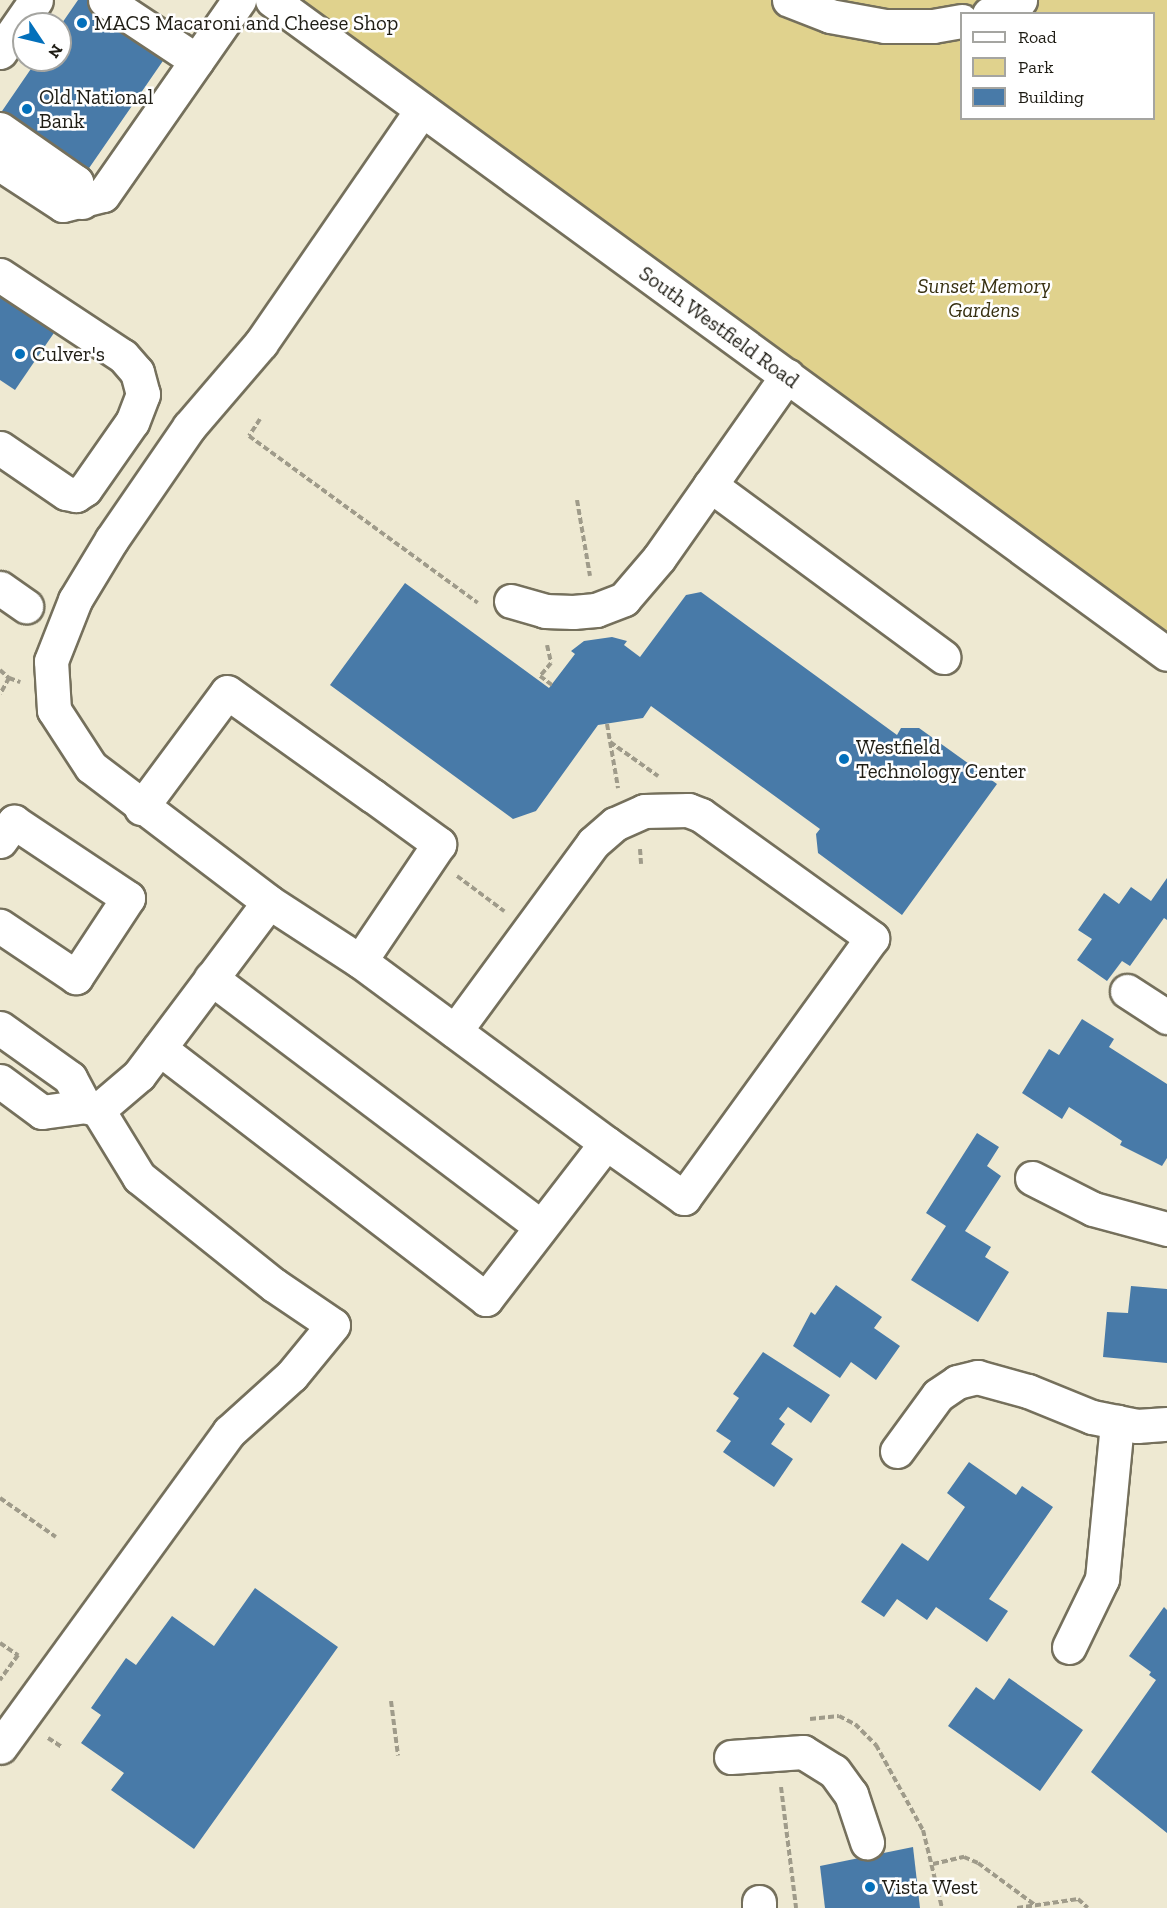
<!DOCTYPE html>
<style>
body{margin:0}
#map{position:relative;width:1167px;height:1908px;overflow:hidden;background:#eee9d2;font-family:"Zilla Slab",serif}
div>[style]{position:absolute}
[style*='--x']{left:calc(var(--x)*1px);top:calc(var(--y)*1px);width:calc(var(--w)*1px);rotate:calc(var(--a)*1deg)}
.green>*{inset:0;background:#e0d28d}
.building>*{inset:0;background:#487aa8}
.path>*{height:4px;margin-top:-2px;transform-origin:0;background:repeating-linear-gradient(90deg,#9f9b8a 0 6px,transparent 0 9px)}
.roads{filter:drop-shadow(2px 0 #75705c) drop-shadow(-2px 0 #75705c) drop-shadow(0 2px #75705c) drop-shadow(0 -2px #75705c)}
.minor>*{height:33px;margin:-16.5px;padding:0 16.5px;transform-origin:16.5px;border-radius:16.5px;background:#fff}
.dots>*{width:16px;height:16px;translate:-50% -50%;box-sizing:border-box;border:3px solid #fff;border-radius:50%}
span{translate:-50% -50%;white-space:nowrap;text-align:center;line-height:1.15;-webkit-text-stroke:5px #fff;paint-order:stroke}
.poi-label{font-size:21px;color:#1f1d15}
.left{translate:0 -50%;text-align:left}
.park-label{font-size:21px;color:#373011;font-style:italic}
.street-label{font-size:21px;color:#1f1d15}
.legend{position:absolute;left:960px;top:12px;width:195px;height:108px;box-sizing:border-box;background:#fff;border:2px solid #a5a5a1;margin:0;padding:8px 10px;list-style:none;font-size:18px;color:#1f1d15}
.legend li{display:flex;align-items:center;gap:12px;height:30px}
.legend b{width:30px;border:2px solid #a5a5a1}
.north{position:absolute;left:12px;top:12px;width:60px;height:60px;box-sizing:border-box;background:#fff;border:2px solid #a5a5a1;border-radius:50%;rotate:125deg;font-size:16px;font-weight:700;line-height:24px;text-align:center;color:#1f1d15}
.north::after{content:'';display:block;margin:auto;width:21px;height:27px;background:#0370bb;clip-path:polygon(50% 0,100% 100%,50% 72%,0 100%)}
</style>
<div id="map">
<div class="green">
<div style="clip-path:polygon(evenodd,272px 0,1167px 0,1167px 654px,272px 0,962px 14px,1154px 14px,1154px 118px,962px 118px,962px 14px)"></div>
</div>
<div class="building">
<div style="clip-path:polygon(78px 0,87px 0,167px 55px,85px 174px,63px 159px,31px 206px,0 185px,0 114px,37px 60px,60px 60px,60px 26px)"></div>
<div style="clip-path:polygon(0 288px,58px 327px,15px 390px,0 380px)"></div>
<div style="clip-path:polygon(405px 583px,549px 688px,575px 654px,571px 651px,584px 641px,612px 637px,627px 641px,624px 645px,640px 657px,686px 595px,701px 592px,897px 735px,901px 728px,919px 728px,997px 784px,902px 915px,818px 853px,816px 834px,820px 829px,651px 706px,643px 718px,598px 725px,536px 811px,513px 819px,330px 685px)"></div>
<div style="clip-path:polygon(1167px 878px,1167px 920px,1164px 918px,1130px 966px,1122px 961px,1107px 981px,1077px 960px,1092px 939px,1078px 930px,1104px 893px,1119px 904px,1131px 887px,1151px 901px)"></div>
<div style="clip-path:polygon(1082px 1019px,1114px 1039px,1109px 1047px,1167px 1084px,1167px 1158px,1162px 1166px,1120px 1145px,1122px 1141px,1069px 1107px,1062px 1119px,1022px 1093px,1049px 1049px,1059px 1055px)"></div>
<div style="clip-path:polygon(977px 1133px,999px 1147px,987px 1166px,1001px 1176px,965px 1231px,991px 1247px,985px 1257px,1009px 1272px,978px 1322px,911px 1280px,946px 1226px,926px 1213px)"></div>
<div style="clip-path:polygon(836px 1285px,882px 1317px,874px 1328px,900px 1346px,876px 1380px,851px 1362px,840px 1378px,793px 1346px,811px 1312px,815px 1315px)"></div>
<div style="clip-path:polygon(1131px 1286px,1167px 1289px,1167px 1363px,1103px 1357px,1107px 1312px,1128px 1313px)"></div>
<div style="clip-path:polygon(763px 1352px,830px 1395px,811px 1423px,788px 1407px,779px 1419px,785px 1424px,771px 1444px,793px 1459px,774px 1487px,723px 1452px,731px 1441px,716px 1431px,739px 1398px,733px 1394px)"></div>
<div style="clip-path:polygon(969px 1462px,1016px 1495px,1022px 1486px,1053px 1507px,989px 1599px,1008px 1611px,987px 1642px,936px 1607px,927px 1620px,897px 1599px,884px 1617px,861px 1602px,902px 1543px,928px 1561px,965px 1507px,947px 1493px)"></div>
<div style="clip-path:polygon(255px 1588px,338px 1647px,194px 1849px,111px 1790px,124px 1773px,81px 1743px,101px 1715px,91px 1708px,126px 1658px,136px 1665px,172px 1616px,214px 1646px)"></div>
<div style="clip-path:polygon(1164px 1607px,1167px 1610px,1167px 1833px,1091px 1772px,1156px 1680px,1149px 1675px,1151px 1672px,1129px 1656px)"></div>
<div style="clip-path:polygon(1009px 1678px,1083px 1730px,1040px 1791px,948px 1726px,976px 1687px,994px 1700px)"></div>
<div style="clip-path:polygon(913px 1847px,920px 1908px,825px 1908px,820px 1866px)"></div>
</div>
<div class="path">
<div style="--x:260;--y:419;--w:20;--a:123"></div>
<div style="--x:249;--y:436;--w:283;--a:36.1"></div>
<div style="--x:577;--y:500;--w:77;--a:80.3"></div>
<div style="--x:547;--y:645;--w:18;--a:77"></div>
<div style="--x:551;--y:663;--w:17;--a:130"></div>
<div style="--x:540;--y:676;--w:15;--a:37"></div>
<div style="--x:0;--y:670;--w:12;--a:42"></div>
<div style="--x:9;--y:678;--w:18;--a:119"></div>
<div style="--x:9;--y:678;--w:12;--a:20"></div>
<div style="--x:607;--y:724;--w:65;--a:80.2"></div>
<div style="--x:610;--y:742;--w:59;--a:35.3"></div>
<div style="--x:640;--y:849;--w:15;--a:86"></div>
<div style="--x:457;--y:876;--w:59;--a:36.7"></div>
<div style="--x:0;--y:1498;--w:68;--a:34.9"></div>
<div style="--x:0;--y:1643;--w:22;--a:34"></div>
<div style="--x:18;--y:1655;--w:31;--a:126"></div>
<div style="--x:391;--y:1701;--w:55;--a:82.7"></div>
<div style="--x:810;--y:1719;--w:29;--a:-6"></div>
<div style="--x:839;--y:1716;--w:18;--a:27"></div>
<div style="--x:855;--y:1724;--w:30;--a:45"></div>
<div style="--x:876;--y:1745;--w:97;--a:61.1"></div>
<div style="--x:923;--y:1830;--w:80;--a:76.3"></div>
<div style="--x:48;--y:1738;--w:17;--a:33"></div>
<div style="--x:781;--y:1787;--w:122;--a:82.9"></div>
<div style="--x:933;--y:1864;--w:32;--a:-13"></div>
<div style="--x:964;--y:1857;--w:15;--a:23"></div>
<div style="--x:978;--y:1863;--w:71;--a:36.4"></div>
<div style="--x:1017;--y:1908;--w:62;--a:-8.4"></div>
<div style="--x:1078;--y:1899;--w:13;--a:42"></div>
</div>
<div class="roads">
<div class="minor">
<div style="--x:105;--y:0;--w:110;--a:33.5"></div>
<div style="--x:272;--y:0;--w:1108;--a:36.16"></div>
<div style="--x:789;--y:0;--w:44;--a:21.3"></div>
<div style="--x:830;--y:16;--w:56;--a:10.3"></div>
<div style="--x:885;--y:26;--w:48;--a:0"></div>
<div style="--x:933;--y:26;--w:29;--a:-10"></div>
<div style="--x:989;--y:14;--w:34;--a:-24"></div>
<div style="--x:0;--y:52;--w:63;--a:-55.3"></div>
<div style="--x:0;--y:129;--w:93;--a:34.9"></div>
<div style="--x:76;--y:182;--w:21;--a:73"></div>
<div style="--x:0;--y:164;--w:75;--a:33.1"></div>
<div style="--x:63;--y:205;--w:41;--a:-14"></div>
<div style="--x:103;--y:195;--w:238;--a:-55.1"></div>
<div style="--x:0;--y:275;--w:147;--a:33.4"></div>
<div style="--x:123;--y:356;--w:21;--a:49"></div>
<div style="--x:137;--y:372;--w:23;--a:75"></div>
<div style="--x:143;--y:394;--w:30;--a:111"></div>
<div style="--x:132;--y:422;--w:82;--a:125"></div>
<div style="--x:85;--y:489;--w:11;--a:146"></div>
<div style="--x:76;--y:495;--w:10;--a:-169"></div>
<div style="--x:66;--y:493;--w:80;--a:-145.7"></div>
<div style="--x:710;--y:485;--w:290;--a:36.4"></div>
<div style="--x:0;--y:588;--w:32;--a:35"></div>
<div style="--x:511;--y:601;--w:35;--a:16"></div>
<div style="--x:545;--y:611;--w:28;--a:2"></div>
<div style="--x:573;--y:612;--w:23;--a:-5"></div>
<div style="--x:596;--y:610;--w:30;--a:-21"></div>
<div style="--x:624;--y:599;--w:54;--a:-49.5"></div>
<div style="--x:659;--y:558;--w:223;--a:-54.9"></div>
<div style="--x:141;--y:808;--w:144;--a:-53.4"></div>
<div style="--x:227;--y:692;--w:179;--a:35.5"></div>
<div style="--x:373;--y:796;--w:82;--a:36"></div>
<div style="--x:439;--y:844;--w:141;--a:124"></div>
<div style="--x:360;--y:961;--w:306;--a:36.5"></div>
<div style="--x:606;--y:1143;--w:197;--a:127.6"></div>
<div style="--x:486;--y:1299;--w:412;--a:-142.5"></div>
<div style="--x:0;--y:841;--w:24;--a:-54"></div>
<div style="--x:14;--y:822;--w:137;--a:33.7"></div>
<div style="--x:128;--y:898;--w:95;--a:123.4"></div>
<div style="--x:76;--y:977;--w:92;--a:-146.1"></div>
<div style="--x:269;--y:902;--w:108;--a:33"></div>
<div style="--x:211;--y:978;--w:413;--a:37"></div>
<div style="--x:1127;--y:991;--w:48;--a:33"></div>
<div style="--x:0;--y:1028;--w:86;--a:35.5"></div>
<div style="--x:70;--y:1078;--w:32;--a:62"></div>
<div style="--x:455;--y:1031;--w:233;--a:-53.7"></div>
<div style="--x:593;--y:843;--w:29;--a:-41"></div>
<div style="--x:615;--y:824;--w:32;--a:-24"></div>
<div style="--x:644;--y:811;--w:44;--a:-1.3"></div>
<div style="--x:688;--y:810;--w:14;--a:21"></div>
<div style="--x:701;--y:815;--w:211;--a:35.7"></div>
<div style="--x:872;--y:938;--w:321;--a:125.9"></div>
<div style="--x:684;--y:1198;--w:95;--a:-144.8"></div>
<div style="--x:0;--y:1081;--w:52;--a:36.4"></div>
<div style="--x:42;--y:1112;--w:43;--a:-7.9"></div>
<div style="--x:85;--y:1106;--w:14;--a:17"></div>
<div style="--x:98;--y:1110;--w:79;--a:58.5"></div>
<div style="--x:139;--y:1177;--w:173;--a:38.7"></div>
<div style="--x:274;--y:1285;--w:71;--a:34.1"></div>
<div style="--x:333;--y:1325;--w:65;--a:129.4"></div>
<div style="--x:292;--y:1375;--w:85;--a:137.9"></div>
<div style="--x:229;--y:1432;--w:389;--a:126"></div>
<div style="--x:98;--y:1110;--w:54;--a:-40.5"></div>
<div style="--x:139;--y:1075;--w:216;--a:-53.1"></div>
<div style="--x:269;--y:902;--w:223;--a:-142.8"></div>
<div style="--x:91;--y:767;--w:68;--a:-123"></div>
<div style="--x:54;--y:710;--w:49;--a:-93.5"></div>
<div style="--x:51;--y:661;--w:66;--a:-68.5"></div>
<div style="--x:75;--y:600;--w:71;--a:-58.8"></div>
<div style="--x:112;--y:539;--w:136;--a:-55.5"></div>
<div style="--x:189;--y:427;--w:111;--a:-49.4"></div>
<div style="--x:261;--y:343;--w:283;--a:-55.4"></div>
<div style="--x:1032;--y:1178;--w:68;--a:26.9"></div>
<div style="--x:1093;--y:1209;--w:77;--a:15.1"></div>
<div style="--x:897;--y:1451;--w:69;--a:-53.8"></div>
<div style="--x:938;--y:1395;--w:23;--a:-34"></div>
<div style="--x:957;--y:1382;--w:21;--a:-14"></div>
<div style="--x:977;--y:1377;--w:53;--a:15.4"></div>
<div style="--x:1028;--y:1391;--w:69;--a:22.1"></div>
<div style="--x:1092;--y:1417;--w:46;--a:11.3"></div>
<div style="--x:1137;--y:1426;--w:30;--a:-4"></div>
<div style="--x:1069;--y:1647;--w:76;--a:-64.1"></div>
<div style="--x:1102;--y:1579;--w:158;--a:-84.5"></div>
<div style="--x:731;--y:1757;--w:72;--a:-4"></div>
<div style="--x:803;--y:1752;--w:36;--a:32"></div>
<div style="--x:834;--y:1771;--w:29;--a:54"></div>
<div style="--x:851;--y:1794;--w:51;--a:71.6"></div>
<div style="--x:759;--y:1902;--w:6;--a:90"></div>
</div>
</div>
<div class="dots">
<div style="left:82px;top:23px;background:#0370bb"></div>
<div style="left:27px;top:109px;background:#0370bb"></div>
<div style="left:20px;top:354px;background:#0370bb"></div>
<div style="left:844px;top:759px;background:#0370bb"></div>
<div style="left:870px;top:1887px;background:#0370bb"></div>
</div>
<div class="poi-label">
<span class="left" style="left:94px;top:23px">MACS Macaroni and Cheese Shop</span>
<span class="left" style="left:39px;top:109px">Old National<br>Bank</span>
<span class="left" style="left:32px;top:354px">Culver's</span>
<span class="left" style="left:856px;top:759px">Westfield<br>Technology Center</span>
<span class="left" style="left:882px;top:1887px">Vista West</span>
</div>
<div class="park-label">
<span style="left:984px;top:298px">Sunset Memory<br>Gardens</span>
</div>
<div class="street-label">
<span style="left:719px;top:327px;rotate:36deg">South Westfield Road</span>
</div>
<ul class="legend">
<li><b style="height:8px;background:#fff"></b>Road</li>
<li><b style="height:16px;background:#e0d28d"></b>Park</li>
<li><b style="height:16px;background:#487aa8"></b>Building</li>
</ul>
<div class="north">N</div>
</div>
